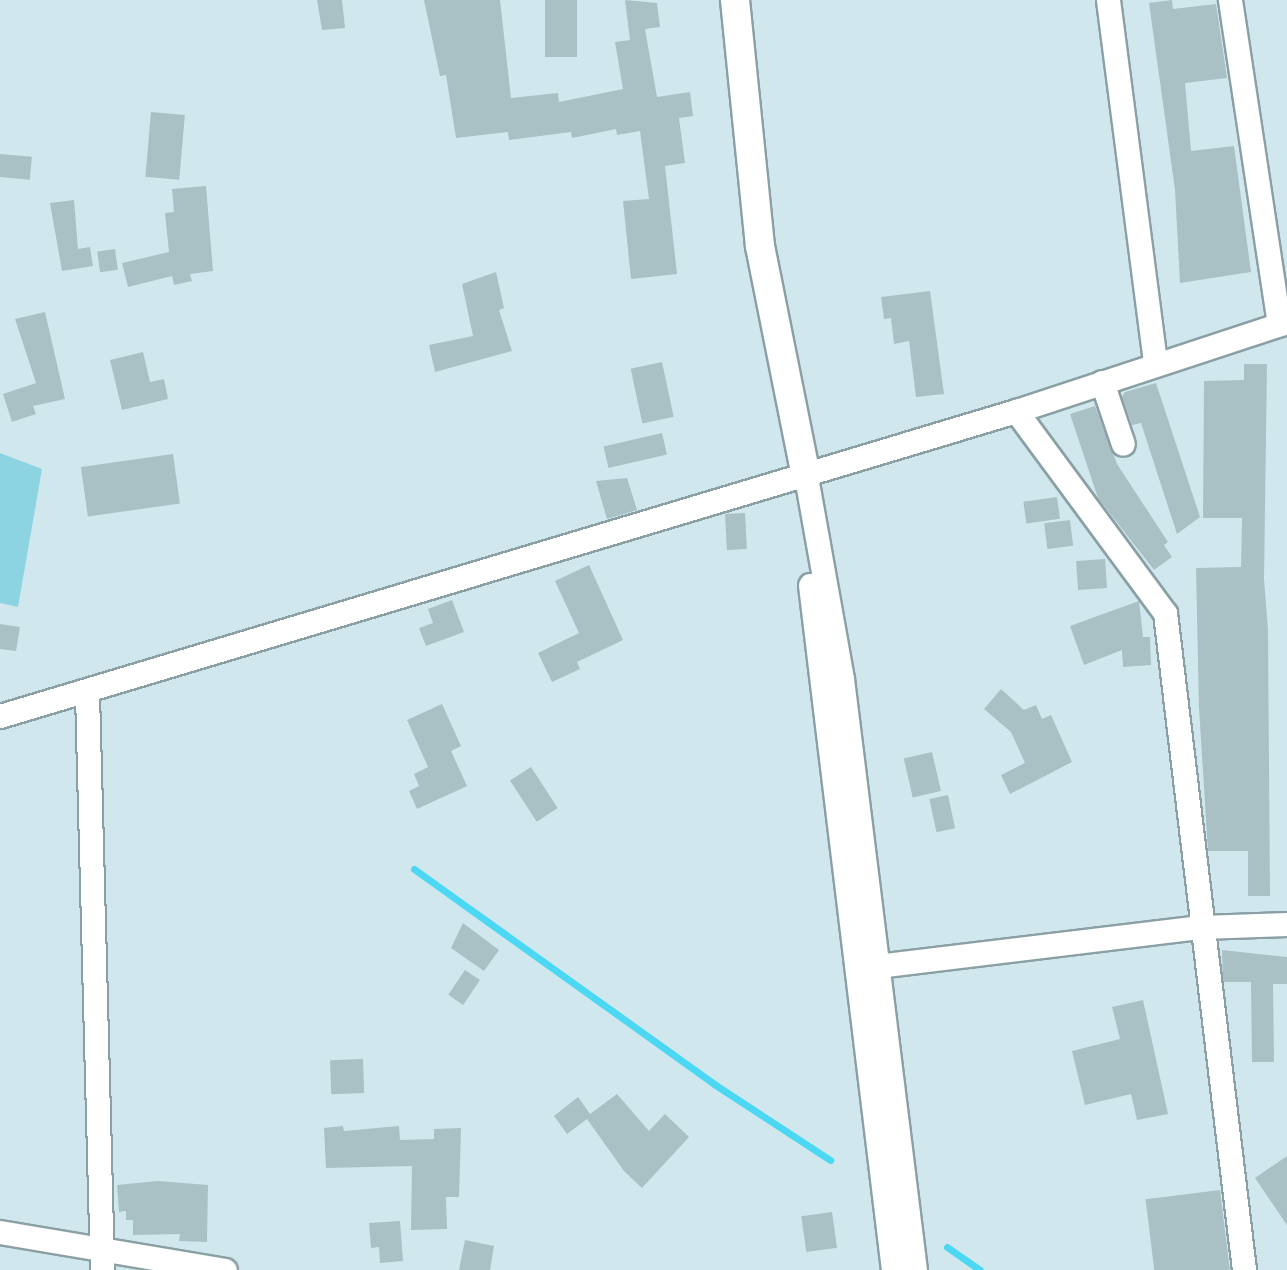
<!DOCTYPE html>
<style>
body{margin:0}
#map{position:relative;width:1287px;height:1270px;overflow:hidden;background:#d0e8ed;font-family:"DejaVu Sans",sans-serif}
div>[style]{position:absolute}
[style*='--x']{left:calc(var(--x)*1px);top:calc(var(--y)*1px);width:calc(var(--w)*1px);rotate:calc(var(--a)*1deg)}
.green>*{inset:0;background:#8dd4e3}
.stream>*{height:7px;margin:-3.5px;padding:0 3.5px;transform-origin:3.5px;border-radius:3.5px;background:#4cd8f3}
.building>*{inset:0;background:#a9c0c5;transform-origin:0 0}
.roads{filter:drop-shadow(2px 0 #8aa0a5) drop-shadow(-2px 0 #8aa0a5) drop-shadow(0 2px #8aa0a5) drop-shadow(0 -2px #8aa0a5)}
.minor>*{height:23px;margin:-11.5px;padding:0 11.5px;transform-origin:11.5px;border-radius:11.5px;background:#fff}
.tertiary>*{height:28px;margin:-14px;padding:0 14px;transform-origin:14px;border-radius:14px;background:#fff}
span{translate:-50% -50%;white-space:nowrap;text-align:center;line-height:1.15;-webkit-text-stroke:6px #fff;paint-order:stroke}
</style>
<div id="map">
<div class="green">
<div style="clip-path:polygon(0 453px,42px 469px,18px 607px,0 603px)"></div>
</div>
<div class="stream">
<div style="--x:414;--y:869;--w:369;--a:35.6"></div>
<div style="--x:714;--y:1084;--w:139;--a:33.2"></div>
<div style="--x:947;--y:1247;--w:40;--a:34.9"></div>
</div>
<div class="building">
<div style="clip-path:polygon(317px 0,342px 0,345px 28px,322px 30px)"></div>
<div style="clip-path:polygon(424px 0,500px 0,511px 98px,558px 93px,559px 102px,623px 89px,615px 42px,630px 40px,625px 0,657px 3px,660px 27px,645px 29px,657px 97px,690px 92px,693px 116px,679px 118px,685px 163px,665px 166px,677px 274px,631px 279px,623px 201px,649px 199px,640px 131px,617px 135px,616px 129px,572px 138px,571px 132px,509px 140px,508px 132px,456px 138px,446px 75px,440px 76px)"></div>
<div style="left:545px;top:0;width:32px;height:57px"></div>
<div style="clip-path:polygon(1172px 0,1173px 9px,1216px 4px,1227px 78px,1185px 83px,1191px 151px,1234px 146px,1251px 272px,1180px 283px,1175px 190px,1149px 3px)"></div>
<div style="left:151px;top:112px;width:34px;height:65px;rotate:5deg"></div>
<div style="left:0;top:154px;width:32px;height:23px;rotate:5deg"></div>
<div style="clip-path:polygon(206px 186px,213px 271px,190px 274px,192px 281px,174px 285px,172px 276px,128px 287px,122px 263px,169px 252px,165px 213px,174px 212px,172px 189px)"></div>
<div style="clip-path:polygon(74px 200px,78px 249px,90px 247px,93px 266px,62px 271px,50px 203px)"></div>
<div style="left:115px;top:249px;width:21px;height:18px;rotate:82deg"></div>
<div style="clip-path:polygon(496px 272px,504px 308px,499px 310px,512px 351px,435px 372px,429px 345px,473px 336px,462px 284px)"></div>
<div style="clip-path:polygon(930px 291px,944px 394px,916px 397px,909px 341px,894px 344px,891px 318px,884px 319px,881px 297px)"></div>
<div style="clip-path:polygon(45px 312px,65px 399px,33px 406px,36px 414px,12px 422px,3px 394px,36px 383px,15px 319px)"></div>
<div style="clip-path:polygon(143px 352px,150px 382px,164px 379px,168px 399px,122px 410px,110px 360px)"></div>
<div style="left:662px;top:362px;width:56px;height:32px;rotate:78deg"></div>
<div style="clip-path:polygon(1244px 364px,1267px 364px,1264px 579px,1268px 630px,1270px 896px,1248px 896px,1248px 851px,1208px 851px,1199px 708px,1196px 568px,1241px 567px,1242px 518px,1203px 518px,1204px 381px,1244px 380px)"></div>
<div style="clip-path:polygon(1156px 383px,1200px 517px,1177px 534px,1141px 423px,1132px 425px,1122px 397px,1125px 392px)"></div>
<div style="clip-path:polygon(1095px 406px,1117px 464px,1168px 542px,1164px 545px,1172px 557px,1154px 570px,1098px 498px,1070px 414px)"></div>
<div style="left:662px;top:433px;width:22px;height:60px;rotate:77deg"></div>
<div style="left:173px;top:454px;width:50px;height:93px;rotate:82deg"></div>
<div style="clip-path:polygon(627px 478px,637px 510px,607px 519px,596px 481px)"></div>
<div style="left:1057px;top:497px;width:22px;height:34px;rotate:82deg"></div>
<div style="left:745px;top:513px;width:36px;height:20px;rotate:87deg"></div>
<div style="left:1070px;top:520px;width:26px;height:26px;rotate:83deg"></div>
<div style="left:1105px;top:559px;width:29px;height:29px;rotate:86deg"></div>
<div style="clip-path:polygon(589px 565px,623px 640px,577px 662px,580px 669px,552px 682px,538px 653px,579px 633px,555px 581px)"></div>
<div style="clip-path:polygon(452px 600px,464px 632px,426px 646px,419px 628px,433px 623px,428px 609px)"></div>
<div style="clip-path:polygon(1139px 601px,1143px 637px,1150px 637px,1151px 665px,1123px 667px,1122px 650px,1084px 665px,1070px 626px)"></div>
<div style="clip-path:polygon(0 624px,20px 627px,16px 651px,0 649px)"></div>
<div style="clip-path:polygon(1001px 689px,1024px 710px,1036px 705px,1042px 719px,1051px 715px,1072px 762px,1010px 794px,1001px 775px,1025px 763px,1011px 732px,984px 709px)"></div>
<div style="clip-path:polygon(442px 704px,461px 746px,451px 751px,467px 786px,417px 809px,409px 791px,419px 786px,414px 774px,428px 767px,407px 720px)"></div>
<div style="left:932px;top:752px;width:40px;height:29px;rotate:77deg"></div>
<div style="left:531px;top:767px;width:49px;height:25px;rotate:57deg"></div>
<div style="left:948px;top:795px;width:34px;height:19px;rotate:78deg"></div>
<div style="clip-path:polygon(463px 923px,499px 950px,484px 971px,451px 948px)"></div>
<div style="clip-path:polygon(1222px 950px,1287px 957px,1287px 984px,1273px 984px,1274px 1062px,1252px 1062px,1251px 982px,1223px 982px)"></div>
<div style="left:465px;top:970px;width:18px;height:30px;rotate:34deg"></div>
<div style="clip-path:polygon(1143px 1000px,1168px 1114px,1137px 1120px,1131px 1094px,1085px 1105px,1072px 1051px,1120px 1039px,1112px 1007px)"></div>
<div style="left:363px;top:1059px;width:34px;height:33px;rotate:88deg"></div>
<div style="clip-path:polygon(617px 1094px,649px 1131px,665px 1114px,689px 1137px,642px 1188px,624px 1171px,587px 1119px,567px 1134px,554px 1116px,578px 1097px,590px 1114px)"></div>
<div style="clip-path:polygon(343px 1126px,344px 1131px,399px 1126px,400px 1140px,434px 1139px,434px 1129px,461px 1128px,459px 1197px,446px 1197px,447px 1229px,411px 1230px,412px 1166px,326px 1168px,324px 1128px)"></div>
<div style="clip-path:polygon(1287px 1156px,1287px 1225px,1255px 1178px)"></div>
<div style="clip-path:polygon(158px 1181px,208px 1185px,207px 1242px,179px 1241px,180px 1234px,133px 1235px,133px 1220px,126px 1220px,126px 1211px,119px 1212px,117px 1185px)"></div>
<div style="left:1220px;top:1190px;width:81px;height:75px;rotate:83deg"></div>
<div style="left:832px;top:1212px;width:36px;height:31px;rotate:82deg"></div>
<div style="clip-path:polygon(400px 1221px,403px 1261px,380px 1263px,379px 1247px,371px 1248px,369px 1223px)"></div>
<div style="clip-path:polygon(465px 1240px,494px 1246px,490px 1270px,459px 1270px)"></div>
</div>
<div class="roads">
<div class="minor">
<div style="--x:1108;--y:0;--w:367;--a:82.6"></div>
<div style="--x:1230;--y:0;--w:328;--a:81.4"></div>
<div style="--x:1102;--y:382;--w:65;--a:71.3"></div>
<div style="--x:1016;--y:411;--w:251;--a:53.6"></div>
<div style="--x:1165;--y:613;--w:662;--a:83.14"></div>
<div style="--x:805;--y:471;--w:211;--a:79.9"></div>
<div style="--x:842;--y:679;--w:595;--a:82.96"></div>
<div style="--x:810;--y:585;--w:690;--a:83.09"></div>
<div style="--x:87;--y:693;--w:577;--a:88.51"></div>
<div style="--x:0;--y:716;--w:1061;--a:-16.71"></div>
<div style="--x:1016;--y:411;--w:285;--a:-18.2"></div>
<div style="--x:877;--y:966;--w:326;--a:-6.9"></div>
<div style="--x:1201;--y:927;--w:86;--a:-2"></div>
<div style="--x:0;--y:1232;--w:228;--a:9.6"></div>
</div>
<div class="tertiary">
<div style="--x:735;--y:0;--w:247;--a:84.2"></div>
<div style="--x:760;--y:246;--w:229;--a:78.7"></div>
</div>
</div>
</div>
